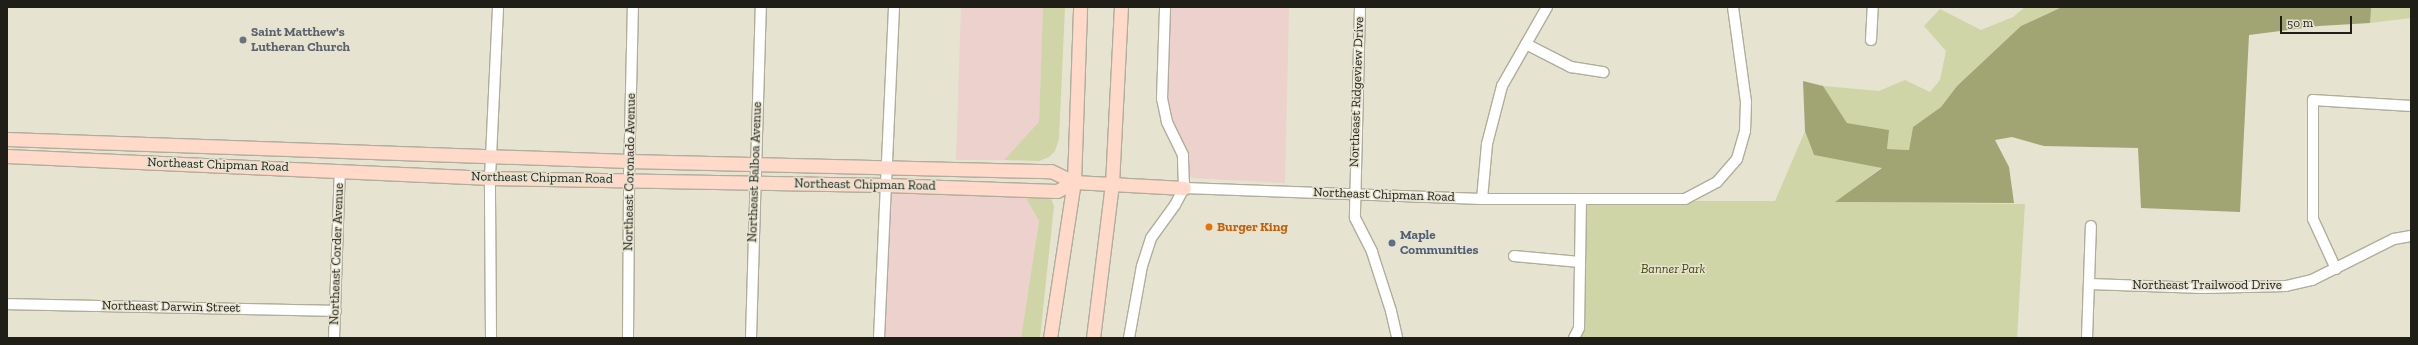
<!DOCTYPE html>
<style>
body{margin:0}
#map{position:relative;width:2418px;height:345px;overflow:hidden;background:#e6e3d0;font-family:"Zilla Slab",serif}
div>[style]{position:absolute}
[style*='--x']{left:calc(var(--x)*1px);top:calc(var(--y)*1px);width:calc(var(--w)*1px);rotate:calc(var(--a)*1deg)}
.commercial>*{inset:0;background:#ecd1cd}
.green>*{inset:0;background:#d0d5a8}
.forest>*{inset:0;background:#a0a573}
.roads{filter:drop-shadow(1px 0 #b0ad9b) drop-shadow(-1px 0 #b0ad9b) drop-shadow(0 1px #b0ad9b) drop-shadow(0 -1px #b0ad9b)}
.minor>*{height:10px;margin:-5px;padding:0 5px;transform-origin:5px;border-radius:5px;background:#fff}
.major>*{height:13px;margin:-6.5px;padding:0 6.5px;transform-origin:6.5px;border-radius:6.5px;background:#ffd9ca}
.dots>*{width:11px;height:11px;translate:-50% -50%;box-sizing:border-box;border:2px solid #e6e3d0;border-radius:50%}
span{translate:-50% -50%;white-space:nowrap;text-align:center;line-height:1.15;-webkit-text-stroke:3px #e6e3d0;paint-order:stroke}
.worship-label{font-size:13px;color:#5b616d;font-weight:700}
.left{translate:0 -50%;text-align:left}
.street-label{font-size:13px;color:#1f1e17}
.food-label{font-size:13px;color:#c56008;font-weight:700}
.service-label{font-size:13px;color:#4e5e75;font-weight:700}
.park-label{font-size:13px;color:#45480b;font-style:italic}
.frame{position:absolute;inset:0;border:8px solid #1f1e17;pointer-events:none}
.scale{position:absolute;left:2280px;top:16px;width:72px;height:18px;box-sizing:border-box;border:2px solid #1f1e17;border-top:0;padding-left:5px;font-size:12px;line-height:14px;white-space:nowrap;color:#1f1e17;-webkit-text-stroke:3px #e6e3d0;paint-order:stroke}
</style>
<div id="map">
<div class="commercial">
<div style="clip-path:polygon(961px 7px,1043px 7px,1039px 123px,1004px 160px,956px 160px)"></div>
<div style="clip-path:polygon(1169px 7px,1289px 7px,1285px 183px,1193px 178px,1189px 175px,1165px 99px)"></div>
<div style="clip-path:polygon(891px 189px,1022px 191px,1039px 221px,1021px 338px,884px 338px,887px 195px)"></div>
</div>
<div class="green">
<div style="clip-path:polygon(1043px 7px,1065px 7px,1059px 139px,1055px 151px,1049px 157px,1039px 161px,1004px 160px,1039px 122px)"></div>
<div style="clip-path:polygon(2025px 7px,2062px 7px,2021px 26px,1957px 86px,1941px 107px,1913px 127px,1909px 150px,1887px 149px,1888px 130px,1847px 123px,1823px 86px,1879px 91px,1905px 80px,1930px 92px,1940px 80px,1946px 51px,1924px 26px,1940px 9px,1981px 30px,2013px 17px)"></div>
<div style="clip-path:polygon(2370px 7px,2411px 7px,2411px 18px,2370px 23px)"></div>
<div style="clip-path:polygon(1805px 131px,1814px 155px,1882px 167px,1836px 202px,2025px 204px,2017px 338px,1578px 338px,1581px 201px,1775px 201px)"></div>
<div style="clip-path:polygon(1022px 191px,1044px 194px,1051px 198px,1054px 206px,1040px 338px,1021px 338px,1039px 221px)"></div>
</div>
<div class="forest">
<div style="clip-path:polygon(2062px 7px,2370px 7px,2371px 8px,2370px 23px,2319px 26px,2249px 35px,2240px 212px,2141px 208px,2138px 148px,2044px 146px,2012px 137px,1995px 140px,2009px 167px,2014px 203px,1835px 202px,1882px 168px,1814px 155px,1805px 131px,1803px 81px,1823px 86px,1847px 123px,1889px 130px,1887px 149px,1909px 150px,1913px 127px,1941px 107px,1957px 86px,2021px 26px)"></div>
</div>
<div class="roads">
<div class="minor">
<div style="--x:1360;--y:7;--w:211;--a:91.4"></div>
<div style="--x:1355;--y:218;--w:38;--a:63"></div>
<div style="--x:1372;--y:252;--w:62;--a:72.1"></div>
<div style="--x:1391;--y:311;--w:28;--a:77"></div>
<div style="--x:1871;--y:40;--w:33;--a:-87"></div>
<div style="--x:1526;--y:44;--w:51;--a:27.1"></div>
<div style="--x:1571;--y:67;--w:33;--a:9"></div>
<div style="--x:1184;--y:188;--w:298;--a:2.1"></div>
<div style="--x:1482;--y:199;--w:203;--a:0"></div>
<div style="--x:1685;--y:199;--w:36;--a:-28"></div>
<div style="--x:1717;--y:182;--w:30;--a:-49"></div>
<div style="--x:1737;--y:159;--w:29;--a:-74"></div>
<div style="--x:1745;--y:131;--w:29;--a:-88"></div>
<div style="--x:1746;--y:102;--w:96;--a:-97.8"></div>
<div style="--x:1482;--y:199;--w:55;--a:-84.8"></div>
<div style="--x:1487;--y:144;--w:60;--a:-75.5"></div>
<div style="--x:1502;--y:86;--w:91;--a:-60.3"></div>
<div style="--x:1514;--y:256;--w:66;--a:5.2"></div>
<div style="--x:2336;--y:269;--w:55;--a:-114.7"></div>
<div style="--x:2313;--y:219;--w:119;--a:-90"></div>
<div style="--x:2313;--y:100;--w:98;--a:3.5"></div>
<div style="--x:2089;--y:284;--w:114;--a:2"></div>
<div style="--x:2203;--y:288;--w:83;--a:-1.4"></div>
<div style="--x:2286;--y:286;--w:27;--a:-13"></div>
<div style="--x:2312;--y:280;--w:92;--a:-26.6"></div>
<div style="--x:2394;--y:239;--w:17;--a:-10"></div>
<div style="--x:7;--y:304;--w:329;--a:1.2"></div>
<div style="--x:334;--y:338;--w:168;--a:-88"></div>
<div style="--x:491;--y:338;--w:160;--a:-90.4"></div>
<div style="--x:490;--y:178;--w:171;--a:-87.3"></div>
<div style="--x:628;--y:338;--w:159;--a:-89.6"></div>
<div style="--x:629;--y:179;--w:172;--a:-88.7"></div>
<div style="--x:751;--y:338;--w:331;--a:-88.3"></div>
<div style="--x:879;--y:338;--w:331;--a:-87.4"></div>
<div style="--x:1129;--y:338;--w:73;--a:-79.8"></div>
<div style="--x:1142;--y:266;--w:29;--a:-72"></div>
<div style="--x:1151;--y:238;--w:41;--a:-54"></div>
<div style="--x:1175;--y:205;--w:19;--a:-62"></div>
<div style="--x:1184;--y:188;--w:33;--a:-92"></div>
<div style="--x:1183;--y:155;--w:37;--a:-116"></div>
<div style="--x:1167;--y:122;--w:24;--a:-102"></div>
<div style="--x:1162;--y:99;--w:92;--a:-88.1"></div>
<div style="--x:1574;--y:338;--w:11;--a:-63"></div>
<div style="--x:1579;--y:328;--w:127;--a:-89.1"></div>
<div style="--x:2087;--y:338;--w:112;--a:-88"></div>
</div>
<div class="major">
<div style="--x:7;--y:139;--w:622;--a:2.03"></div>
<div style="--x:629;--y:161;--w:422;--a:1.4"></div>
<div style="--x:1051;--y:171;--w:25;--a:26"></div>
<div style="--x:1074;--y:182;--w:110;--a:3.1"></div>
<div style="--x:7;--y:156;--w:484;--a:2.6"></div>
<div style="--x:490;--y:178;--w:395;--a:1"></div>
<div style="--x:885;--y:185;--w:172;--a:2"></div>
<div style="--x:1057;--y:191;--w:19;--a:-28"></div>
<div style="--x:1050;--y:338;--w:158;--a:-81.3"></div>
<div style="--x:1074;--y:182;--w:175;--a:-88"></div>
<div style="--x:1093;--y:338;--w:155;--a:-83"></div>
<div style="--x:1112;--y:184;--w:177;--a:-87.1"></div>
</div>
</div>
<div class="dots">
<div style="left:243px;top:40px;background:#6b7280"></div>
<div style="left:1209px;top:227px;background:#e8710a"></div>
<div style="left:1392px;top:243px;background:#5c6f8a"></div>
</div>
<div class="worship-label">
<span class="left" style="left:251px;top:40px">Saint Matthew's<br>Lutheran Church</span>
</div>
<div class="street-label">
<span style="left:1357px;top:92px;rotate:-88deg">Northeast Ridgeview Drive</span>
<span style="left:218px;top:165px;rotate:2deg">Northeast Chipman Road</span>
<span style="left:630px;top:172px;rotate:-89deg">Northeast Coronado Avenue</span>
<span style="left:755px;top:172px;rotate:-88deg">Northeast Balboa Avenue</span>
<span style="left:542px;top:178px;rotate:1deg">Northeast Chipman Road</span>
<span style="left:865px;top:185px;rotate:1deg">Northeast Chipman Road</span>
<span style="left:1384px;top:195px;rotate:2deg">Northeast Chipman Road</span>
<span style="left:337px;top:254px;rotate:-88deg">Northeast Corder Avenue</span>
<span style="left:2207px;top:285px">Northeast Trailwood Drive</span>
<span style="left:171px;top:307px;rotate:1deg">Northeast Darwin Street</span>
</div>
<div class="food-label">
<span class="left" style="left:1217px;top:227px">Burger King</span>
</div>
<div class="service-label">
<span class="left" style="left:1400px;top:243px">Maple<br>Communities</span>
</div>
<div class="park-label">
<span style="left:1673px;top:269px">Banner Park</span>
</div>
<div class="frame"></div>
<div class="scale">50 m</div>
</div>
